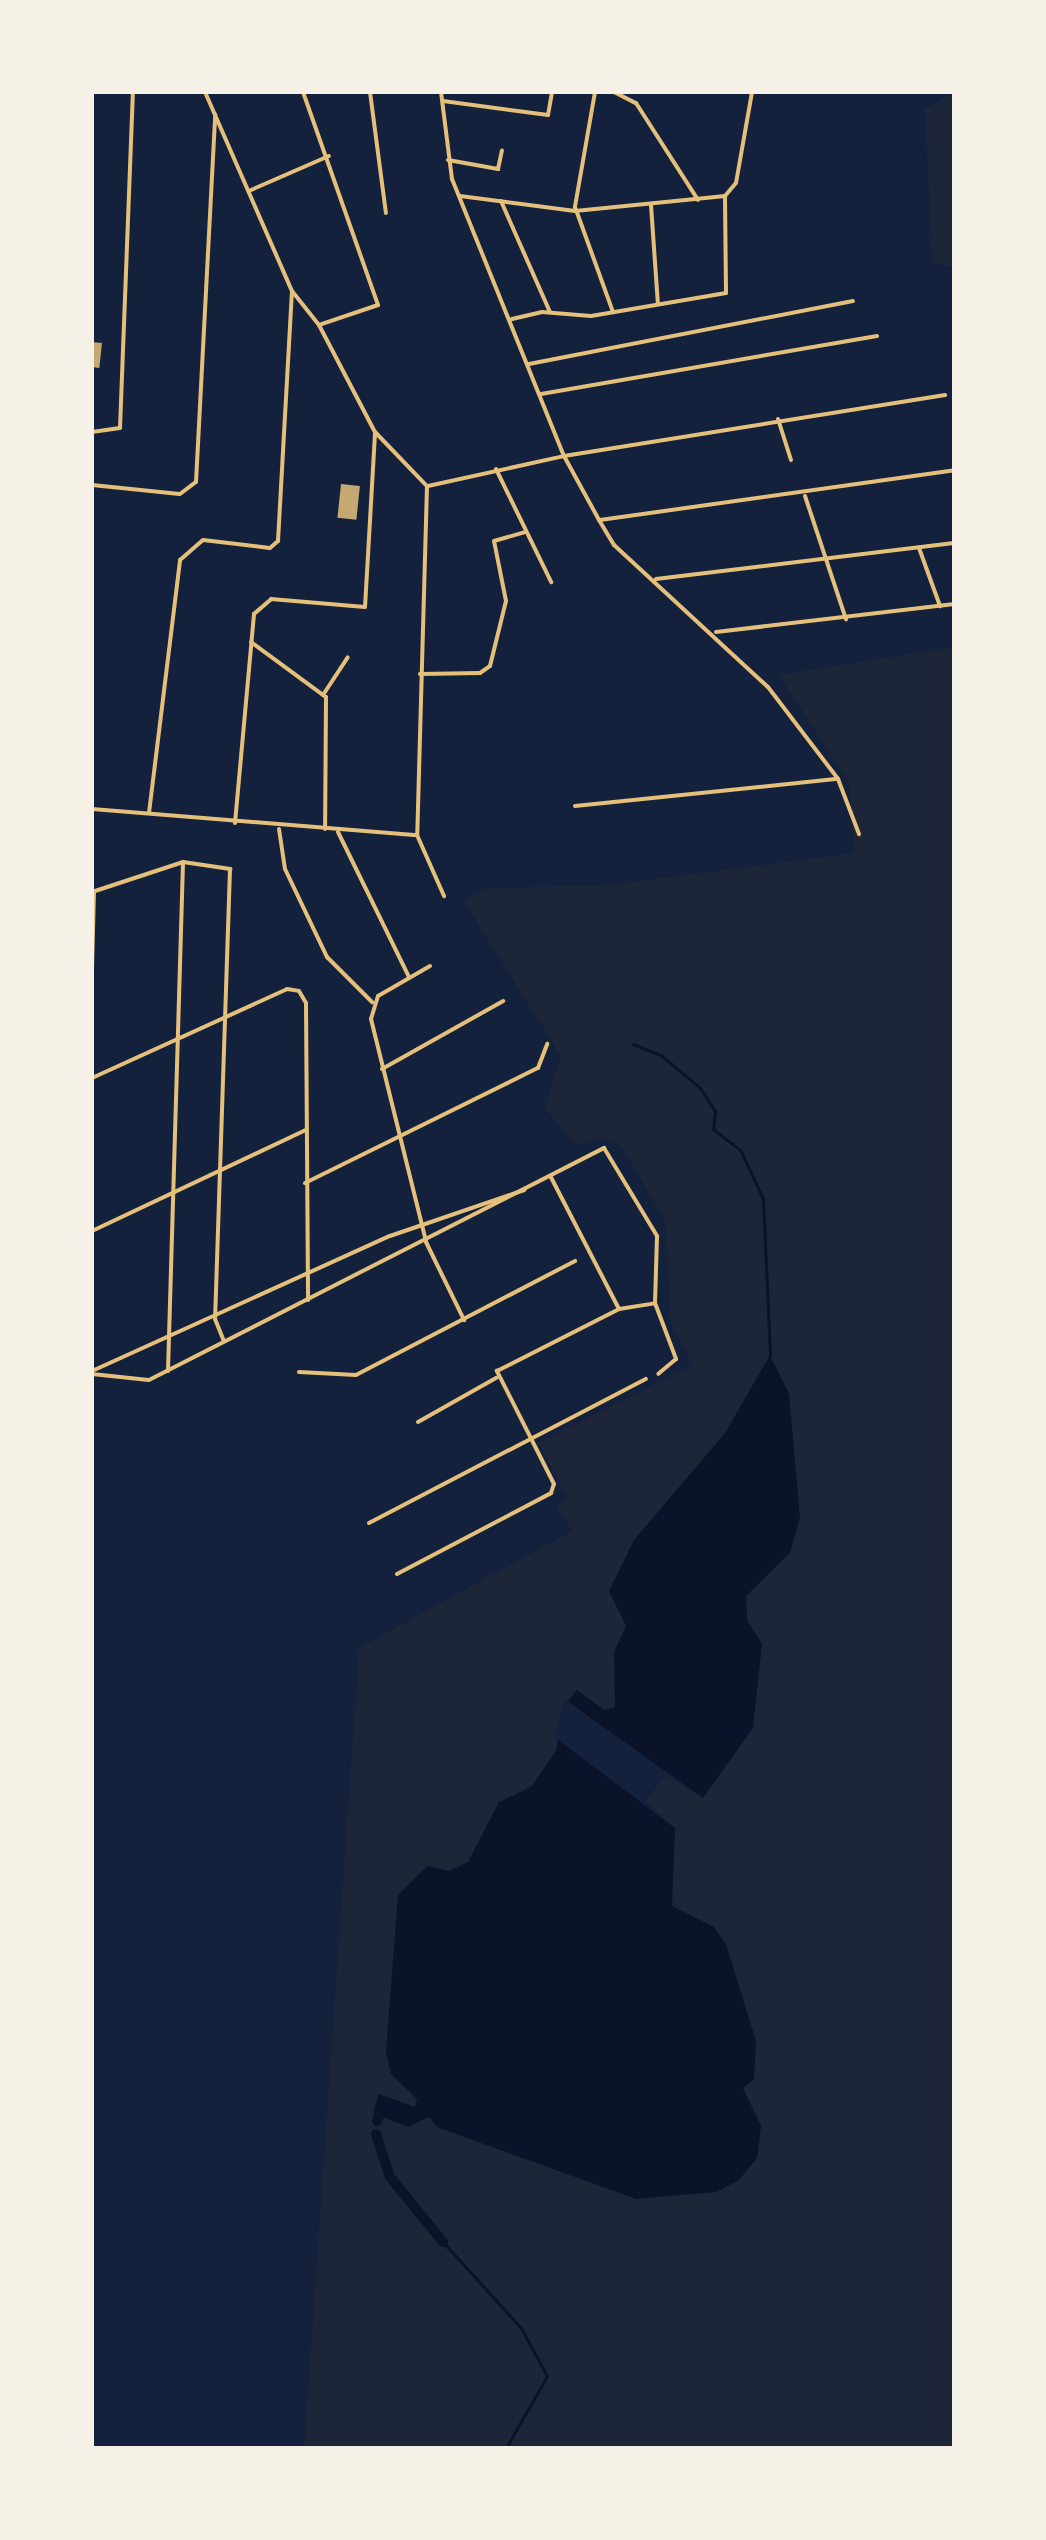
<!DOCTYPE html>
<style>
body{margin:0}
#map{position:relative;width:1046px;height:2540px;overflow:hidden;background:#14213d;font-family:Lora,serif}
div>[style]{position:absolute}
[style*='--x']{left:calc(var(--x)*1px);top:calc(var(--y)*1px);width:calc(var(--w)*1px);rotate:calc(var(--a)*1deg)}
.green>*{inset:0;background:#1d2539}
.water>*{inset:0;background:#0b132b}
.pier>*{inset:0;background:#14213d}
.stream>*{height:3px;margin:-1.5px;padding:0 1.5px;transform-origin:1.5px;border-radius:1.5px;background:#0b132b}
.canal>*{height:10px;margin:-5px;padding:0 5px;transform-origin:5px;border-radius:5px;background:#0b132b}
.building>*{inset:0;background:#c6a872;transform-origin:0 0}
.minor>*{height:4px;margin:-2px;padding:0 2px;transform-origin:2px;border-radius:2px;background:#e5c07b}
span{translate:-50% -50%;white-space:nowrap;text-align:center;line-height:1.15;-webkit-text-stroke:6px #f6f1e7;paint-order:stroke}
.frame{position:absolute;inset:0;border:94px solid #f6f1e7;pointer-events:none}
</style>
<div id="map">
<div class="green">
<div style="clip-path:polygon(954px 92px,954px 268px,932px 262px,925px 109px)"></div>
<div style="clip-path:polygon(954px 647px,954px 2448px,304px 2448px,359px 1648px,572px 1531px,557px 1505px,568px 1498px,538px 1443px,693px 1365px,671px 1324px,665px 1221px,621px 1145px,602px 1137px,577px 1146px,545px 1108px,561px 1056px,463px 900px,487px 888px,609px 885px,854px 853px,849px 782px,779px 675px)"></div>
</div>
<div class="water">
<div style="clip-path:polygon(evenodd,770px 1355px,789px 1394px,800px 1517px,790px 1553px,746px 1596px,747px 1620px,762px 1644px,753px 1728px,703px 1798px,665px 1771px,640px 1800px,675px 1828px,672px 1906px,714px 1927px,726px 1944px,756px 2041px,754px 2079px,743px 2088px,761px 2126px,757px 2158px,739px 2180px,716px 2192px,636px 2199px,437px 2127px,429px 2117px,408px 2127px,373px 2113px,379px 2094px,415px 2107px,417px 2099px,391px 2074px,386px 2051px,398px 1895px,427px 1866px,449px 1871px,468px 1862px,499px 1802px,531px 1787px,556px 1751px,562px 1709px,577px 1690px,604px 1710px,615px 1707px,614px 1652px,626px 1626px,609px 1591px,634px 1540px,725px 1433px,770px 1355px,585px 1714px,605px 1729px,582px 1757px,570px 1749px,577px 1716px,585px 1714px)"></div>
</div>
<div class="pier">
<div style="clip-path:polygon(565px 1699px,585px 1714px,703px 1798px,666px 1776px,645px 1800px,675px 1828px,554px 1737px)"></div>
</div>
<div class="stream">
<div style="--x:633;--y:1044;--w:31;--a:22"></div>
<div style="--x:662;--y:1056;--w:50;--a:40.1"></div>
<div style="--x:700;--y:1088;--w:27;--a:57"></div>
<div style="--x:715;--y:1111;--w:18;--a:96"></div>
<div style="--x:713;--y:1129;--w:36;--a:38"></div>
<div style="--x:741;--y:1151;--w:53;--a:65.4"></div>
<div style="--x:763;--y:1199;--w:156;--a:87.4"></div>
<div style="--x:443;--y:2242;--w:116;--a:47.8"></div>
<div style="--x:521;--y:2328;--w:55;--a:61.6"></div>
<div style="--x:547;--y:2376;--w:83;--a:119.7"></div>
</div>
<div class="canal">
<div style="--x:377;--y:2121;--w:5;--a:-68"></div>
<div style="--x:376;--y:2134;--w:45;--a:72"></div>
<div style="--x:390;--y:2177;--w:84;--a:50.8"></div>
</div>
<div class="building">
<div style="left:92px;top:342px;width:10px;height:25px;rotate:6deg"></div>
<div style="left:341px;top:484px;width:19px;height:34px;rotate:6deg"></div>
</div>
<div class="minor">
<div style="--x:205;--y:92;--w:217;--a:66.4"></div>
<div style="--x:292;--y:291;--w:43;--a:51.5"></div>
<div style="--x:319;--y:325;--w:121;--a:62.4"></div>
<div style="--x:375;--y:432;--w:75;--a:46.1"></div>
<div style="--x:427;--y:486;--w:349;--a:91.6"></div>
<div style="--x:417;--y:835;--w:67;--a:66.1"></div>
<div style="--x:303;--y:92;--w:226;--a:70.6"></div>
<div style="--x:378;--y:305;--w:62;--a:161.3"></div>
<div style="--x:370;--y:92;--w:122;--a:82.5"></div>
<div style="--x:441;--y:92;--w:88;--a:82.8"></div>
<div style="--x:452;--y:179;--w:299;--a:68"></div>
<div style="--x:564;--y:456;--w:73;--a:61.3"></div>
<div style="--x:599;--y:520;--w:29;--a:59"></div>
<div style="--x:614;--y:545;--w:209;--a:42.7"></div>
<div style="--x:768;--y:687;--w:116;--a:52.7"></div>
<div style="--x:838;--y:779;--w:59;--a:69.1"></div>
<div style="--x:595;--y:92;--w:117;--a:99.9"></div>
<div style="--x:575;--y:207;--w:112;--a:70.1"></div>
<div style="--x:614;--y:92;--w:25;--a:27"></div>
<div style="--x:636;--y:103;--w:115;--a:57.4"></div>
<div style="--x:443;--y:101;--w:106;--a:7.6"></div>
<div style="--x:548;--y:115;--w:23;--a:-80"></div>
<div style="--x:448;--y:160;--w:51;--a:10.2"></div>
<div style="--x:498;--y:169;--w:19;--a:-78"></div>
<div style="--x:251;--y:190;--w:85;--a:-23.6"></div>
<div style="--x:460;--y:196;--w:116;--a:7.4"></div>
<div style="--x:575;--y:211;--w:151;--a:-5.7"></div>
<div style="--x:725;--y:196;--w:17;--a:-50"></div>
<div style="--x:736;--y:183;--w:92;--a:-80"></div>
<div style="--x:501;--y:201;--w:121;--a:66.2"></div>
<div style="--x:651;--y:205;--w:99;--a:86"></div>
<div style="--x:512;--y:319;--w:31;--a:-13"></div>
<div style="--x:542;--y:312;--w:49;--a:4.7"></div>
<div style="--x:591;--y:316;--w:137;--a:-9.7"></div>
<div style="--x:726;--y:293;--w:97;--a:-90.6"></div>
<div style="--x:529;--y:364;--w:330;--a:-11"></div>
<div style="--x:541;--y:394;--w:341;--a:-9.8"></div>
<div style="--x:778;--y:419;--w:43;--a:72.4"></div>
<div style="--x:92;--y:432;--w:28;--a:-8"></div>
<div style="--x:120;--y:428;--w:336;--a:-87.8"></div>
<div style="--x:496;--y:469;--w:126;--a:64"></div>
<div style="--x:92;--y:485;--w:88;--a:5.8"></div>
<div style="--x:180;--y:494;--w:20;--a:-37"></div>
<div style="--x:196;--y:482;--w:368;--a:-87"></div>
<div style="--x:428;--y:486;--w:139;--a:-12.4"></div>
<div style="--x:564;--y:456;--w:386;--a:-9.1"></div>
<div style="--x:805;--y:496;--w:130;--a:71.6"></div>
<div style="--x:600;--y:520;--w:358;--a:-8"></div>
<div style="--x:919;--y:548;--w:62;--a:70.1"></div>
<div style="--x:656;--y:579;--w:300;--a:-6.9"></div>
<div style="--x:716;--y:632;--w:240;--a:-6.7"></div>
<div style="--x:251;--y:642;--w:93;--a:36.3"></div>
<div style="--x:326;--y:697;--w:132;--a:90.4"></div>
<div style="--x:420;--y:674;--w:60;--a:-1"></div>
<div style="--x:480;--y:673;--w:12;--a:-35"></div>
<div style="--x:490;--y:666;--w:67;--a:-76.2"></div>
<div style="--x:506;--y:601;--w:61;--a:-101.3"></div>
<div style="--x:494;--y:541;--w:33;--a:-16"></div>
<div style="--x:323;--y:695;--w:45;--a:-56.7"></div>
<div style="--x:575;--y:806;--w:264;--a:-5.9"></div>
<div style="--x:92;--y:809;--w:326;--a:4.6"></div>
<div style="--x:149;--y:813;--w:255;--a:-83"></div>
<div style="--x:180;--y:560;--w:30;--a:-41"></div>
<div style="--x:203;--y:540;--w:67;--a:6.8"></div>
<div style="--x:270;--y:548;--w:11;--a:-41"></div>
<div style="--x:278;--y:541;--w:248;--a:-86.8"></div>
<div style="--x:235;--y:823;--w:210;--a:-84.8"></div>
<div style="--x:254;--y:614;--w:23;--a:-41"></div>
<div style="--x:271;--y:599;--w:94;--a:4.9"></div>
<div style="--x:365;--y:607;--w:175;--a:-86.7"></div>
<div style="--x:279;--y:829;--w:40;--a:81.5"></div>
<div style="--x:285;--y:869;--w:98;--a:64.5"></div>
<div style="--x:327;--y:957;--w:64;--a:45"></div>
<div style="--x:338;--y:832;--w:161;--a:63.9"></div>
<div style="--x:92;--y:892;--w:96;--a:-18.2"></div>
<div style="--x:183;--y:862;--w:48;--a:8.5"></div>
<div style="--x:230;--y:869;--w:450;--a:91.9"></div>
<div style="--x:215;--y:1319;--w:24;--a:68"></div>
<div style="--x:430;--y:966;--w:60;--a:150"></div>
<div style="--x:378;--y:996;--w:24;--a:107"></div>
<div style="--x:371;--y:1019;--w:230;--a:76.1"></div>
<div style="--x:426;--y:1242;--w:87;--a:64"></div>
<div style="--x:92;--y:968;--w:76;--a:-88.5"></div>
<div style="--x:382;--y:1069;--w:139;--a:-29.3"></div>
<div style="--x:92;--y:1078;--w:214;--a:-24.5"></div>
<div style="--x:287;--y:989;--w:12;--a:9"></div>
<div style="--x:299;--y:991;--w:14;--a:60"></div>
<div style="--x:306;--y:1003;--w:297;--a:89.6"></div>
<div style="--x:305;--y:1183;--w:260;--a:-26.3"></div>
<div style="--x:538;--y:1068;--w:26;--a:-69"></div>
<div style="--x:92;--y:1231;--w:237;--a:-25.3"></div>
<div style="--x:619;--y:1309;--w:36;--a:-9"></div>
<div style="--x:92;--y:1371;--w:327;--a:-24.4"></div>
<div style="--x:390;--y:1236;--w:142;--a:-18.9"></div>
<div style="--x:168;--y:1371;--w:509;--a:-88.31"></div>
<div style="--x:299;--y:1372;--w:57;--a:3"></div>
<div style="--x:356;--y:1375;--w:247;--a:-27.5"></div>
<div style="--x:92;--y:1374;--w:57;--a:6"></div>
<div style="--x:149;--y:1380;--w:511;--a:-27.02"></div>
<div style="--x:604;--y:1148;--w:103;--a:58.9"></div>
<div style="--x:657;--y:1236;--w:67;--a:91.7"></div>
<div style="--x:655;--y:1303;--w:60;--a:69.4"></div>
<div style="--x:676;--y:1359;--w:23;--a:140"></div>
<div style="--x:418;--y:1422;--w:90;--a:-29.4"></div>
<div style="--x:369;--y:1523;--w:312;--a:-27.5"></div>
<div style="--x:397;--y:1574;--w:174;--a:-27.7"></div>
<div style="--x:551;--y:1493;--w:9;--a:-72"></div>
<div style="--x:554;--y:1484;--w:127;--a:-116.8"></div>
<div style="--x:497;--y:1371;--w:137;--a:-26.9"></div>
<div style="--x:619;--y:1309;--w:148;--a:-117.3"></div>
</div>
<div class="frame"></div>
</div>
